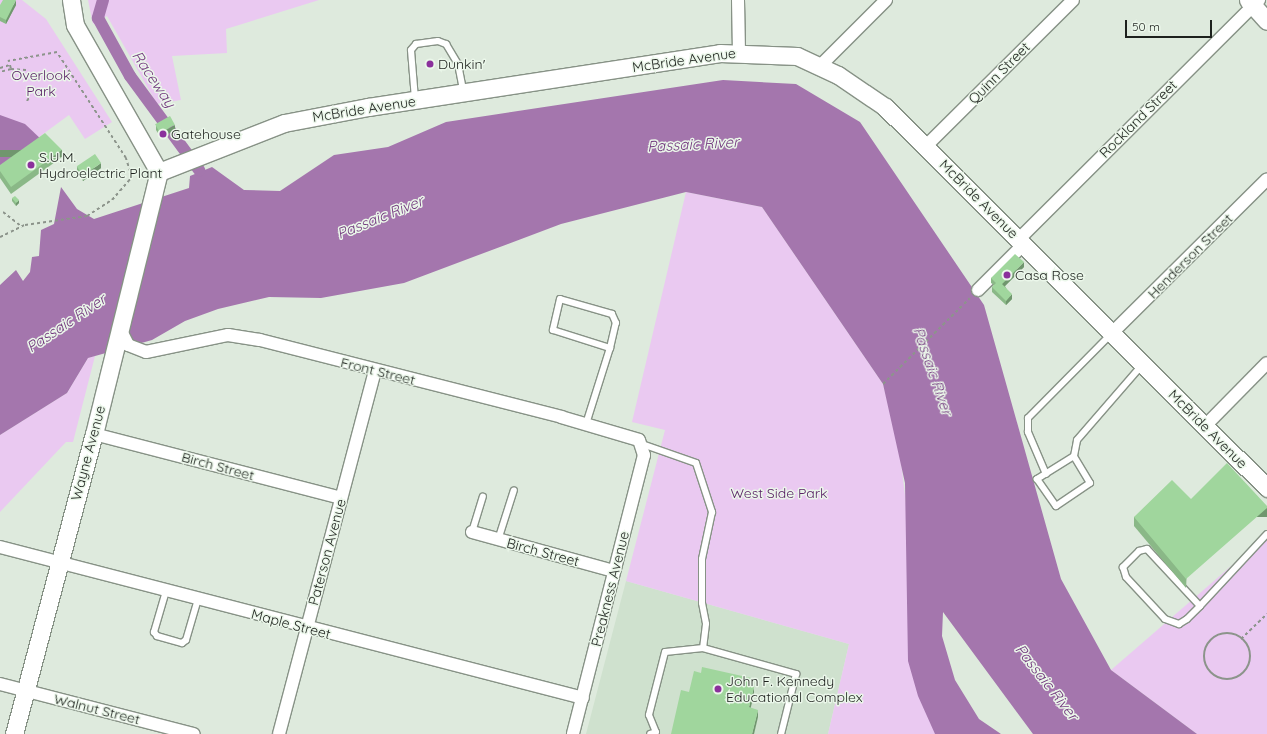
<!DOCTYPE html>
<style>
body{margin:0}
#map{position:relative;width:1267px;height:734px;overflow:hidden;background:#deeadd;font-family:Quicksand,sans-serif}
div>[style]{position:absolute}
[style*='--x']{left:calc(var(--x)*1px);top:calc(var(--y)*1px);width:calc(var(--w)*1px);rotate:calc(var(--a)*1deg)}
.built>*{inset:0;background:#cfe1ce}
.green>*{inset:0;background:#eac9f1}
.water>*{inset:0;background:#a476ad}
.canal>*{height:12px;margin:-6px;padding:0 6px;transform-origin:6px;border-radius:6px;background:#a476ad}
.path>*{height:2px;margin-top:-1px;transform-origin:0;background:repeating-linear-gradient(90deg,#8c948b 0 3px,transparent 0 6px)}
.path>.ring{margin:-1px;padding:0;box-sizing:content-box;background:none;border:2px solid #8c948b;border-radius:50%}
.roads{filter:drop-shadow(1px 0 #879286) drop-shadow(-1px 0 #879286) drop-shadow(0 1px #879286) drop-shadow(0 -1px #879286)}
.lane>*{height:6px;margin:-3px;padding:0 3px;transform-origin:3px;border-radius:3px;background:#fff}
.street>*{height:12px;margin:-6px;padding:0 6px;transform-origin:6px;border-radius:6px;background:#fff}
.secondary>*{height:17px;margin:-8.5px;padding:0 8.5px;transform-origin:8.5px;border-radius:8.5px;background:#fff}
.wall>*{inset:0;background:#8ab887}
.shaded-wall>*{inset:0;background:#70966e;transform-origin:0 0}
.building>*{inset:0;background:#a0d69d;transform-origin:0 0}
.dots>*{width:11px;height:11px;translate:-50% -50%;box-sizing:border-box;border:2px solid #ebf7ea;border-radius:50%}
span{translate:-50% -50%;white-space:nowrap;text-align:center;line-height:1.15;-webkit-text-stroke:3px #ebf7ea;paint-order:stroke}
.street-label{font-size:14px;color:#1d211d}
.poi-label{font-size:14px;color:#1d211d}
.left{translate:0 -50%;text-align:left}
.park-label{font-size:14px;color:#5a2166}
.water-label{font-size:15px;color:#72387e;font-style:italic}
.scale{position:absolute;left:1125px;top:20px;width:87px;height:18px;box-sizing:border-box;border:2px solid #1d211d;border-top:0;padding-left:5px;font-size:12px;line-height:14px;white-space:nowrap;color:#1d211d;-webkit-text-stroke:3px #ebf7ea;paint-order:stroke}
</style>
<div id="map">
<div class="built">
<div style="clip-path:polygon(626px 581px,849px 644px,828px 734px,586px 734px)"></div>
</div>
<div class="green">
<div style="clip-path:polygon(0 0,22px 0,46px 19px,112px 122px,85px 139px,69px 115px,39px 137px,0 116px)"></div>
<div style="clip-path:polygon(88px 0,319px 0,226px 29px,227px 53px,172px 56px,181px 100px,157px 104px,107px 16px,93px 24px)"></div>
<div style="clip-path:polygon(686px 192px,762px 207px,883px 384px,899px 446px,908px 520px,947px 734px,828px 734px,849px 644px,626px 581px,665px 430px,632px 422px)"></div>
<div style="clip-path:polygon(95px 356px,73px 442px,66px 442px,0 512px,0 435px,67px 393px,88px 358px)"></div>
<div style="clip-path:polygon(1267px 535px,1267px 734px,1197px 734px,1111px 670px)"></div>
</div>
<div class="water">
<div style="clip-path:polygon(723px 80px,796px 84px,860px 122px,984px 305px,1061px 579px,1111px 670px,1197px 734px,1033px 734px,943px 612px,942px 636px,955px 680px,979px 719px,1001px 734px,935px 734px,918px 696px,908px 661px,905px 483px,883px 384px,762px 207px,686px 192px,561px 224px,404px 283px,321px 298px,269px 297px,218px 309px,185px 321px,152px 340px,88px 358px,67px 393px,0 435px,0 285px,16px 270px,23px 281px,30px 272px,32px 257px,39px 256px,41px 230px,54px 224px,61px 187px,77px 209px,94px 219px,189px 188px,190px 176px,212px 167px,244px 190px,280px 191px,334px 155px,388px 147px,446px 122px)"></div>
<div style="clip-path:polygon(0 115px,25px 124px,43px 141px,0 172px)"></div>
</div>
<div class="canal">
<div style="--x:103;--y:0;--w:19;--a:106"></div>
<div style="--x:98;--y:18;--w:66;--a:61.1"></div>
<div style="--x:130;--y:76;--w:117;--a:53.7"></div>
</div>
<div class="path">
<div style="--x:0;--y:68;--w:10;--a:-17"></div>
<div style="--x:10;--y:65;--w:4;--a:76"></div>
<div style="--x:11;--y:69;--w:11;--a:165"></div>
<div style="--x:11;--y:69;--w:15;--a:4"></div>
<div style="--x:27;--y:101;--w:6;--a:-59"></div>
<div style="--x:3;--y:212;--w:24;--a:38"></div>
<div style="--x:0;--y:237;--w:28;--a:-26"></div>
<div style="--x:25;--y:225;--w:63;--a:-8.3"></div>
<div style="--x:87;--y:216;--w:30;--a:-33"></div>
<div style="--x:112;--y:200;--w:30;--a:-49"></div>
<div style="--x:132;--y:177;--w:20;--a:-108"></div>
<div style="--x:126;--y:158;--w:126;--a:-123.1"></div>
<div style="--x:57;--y:52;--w:50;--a:169.6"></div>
<div style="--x:883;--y:384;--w:122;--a:-44.7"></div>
<div class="ring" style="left:1204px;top:633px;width:44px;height:44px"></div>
<div style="--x:1241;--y:639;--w:36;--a:-44"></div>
</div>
<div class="roads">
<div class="lane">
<div style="--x:415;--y:99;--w:49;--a:-94.7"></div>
<div style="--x:411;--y:50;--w:8;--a:-50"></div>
<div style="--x:416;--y:44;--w:22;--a:-8"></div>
<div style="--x:438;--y:41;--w:9;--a:21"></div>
<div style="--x:446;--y:44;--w:23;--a:59"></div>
<div style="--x:458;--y:64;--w:26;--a:79"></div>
<div style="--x:586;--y:424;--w:80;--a:-72.5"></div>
<div style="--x:610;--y:348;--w:26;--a:-77"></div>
<div style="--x:616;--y:323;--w:10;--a:-114"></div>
<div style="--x:612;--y:314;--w:54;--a:-163.9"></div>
<div style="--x:560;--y:299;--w:32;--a:103"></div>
<div style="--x:553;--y:330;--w:60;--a:17.5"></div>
<div style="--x:642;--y:444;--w:57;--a:19.4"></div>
<div style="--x:696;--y:463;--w:52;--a:71.9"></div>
<div style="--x:712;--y:512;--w:48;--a:102"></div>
<div style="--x:702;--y:559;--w:44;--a:90"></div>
<div style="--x:702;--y:603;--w:21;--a:79"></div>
<div style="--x:706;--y:624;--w:24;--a:97"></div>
<div style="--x:703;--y:648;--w:38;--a:174"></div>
<div style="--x:665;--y:652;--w:65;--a:104.3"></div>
<div style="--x:649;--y:715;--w:18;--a:68"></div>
<div style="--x:656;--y:732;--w:6;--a:162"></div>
<div style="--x:1074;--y:456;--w:44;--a:148.1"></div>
<div style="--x:1037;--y:479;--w:33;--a:55"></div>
<div style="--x:1056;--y:506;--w:41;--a:-34.1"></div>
<div style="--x:1090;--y:483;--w:31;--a:-121"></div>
<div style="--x:1074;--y:456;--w:16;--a:-79"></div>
<div style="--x:1077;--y:440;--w:99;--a:-49.1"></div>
<div style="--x:1046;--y:474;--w:46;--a:-113.2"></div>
<div style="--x:1028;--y:432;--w:14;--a:-90"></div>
<div style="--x:1028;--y:418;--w:118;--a:-45.3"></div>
<div style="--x:472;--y:532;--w:37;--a:-73"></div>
<div style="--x:498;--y:540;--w:52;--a:-72.3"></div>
<div style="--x:166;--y:591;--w:43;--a:106.3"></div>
<div style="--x:154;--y:632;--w:5;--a:53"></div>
<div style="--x:157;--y:636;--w:26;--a:16"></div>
<div style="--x:182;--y:643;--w:5;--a:-37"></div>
<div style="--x:186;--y:640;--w:43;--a:-73.7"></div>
<div style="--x:1200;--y:606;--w:78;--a:-132.9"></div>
<div style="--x:1147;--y:549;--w:8;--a:166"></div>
<div style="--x:1139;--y:551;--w:23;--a:135"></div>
<div style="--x:1123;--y:567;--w:10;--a:73"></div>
<div style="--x:1126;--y:577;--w:57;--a:47.1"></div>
<div style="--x:1165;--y:619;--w:15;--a:20"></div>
<div style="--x:1179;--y:624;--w:9;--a:-32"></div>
<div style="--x:1187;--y:619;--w:18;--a:-45"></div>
<div style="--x:1200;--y:606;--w:98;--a:-47.1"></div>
<div style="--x:703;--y:648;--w:97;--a:15.6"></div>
<div style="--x:796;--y:674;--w:62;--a:104"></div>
</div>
<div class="street">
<div style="--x:738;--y:0;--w:52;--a:88.9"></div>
<div style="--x:821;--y:65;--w:92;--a:-45"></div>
<div style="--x:926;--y:146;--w:207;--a:-44.8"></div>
<div style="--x:1019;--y:239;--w:339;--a:-44.9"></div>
<div style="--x:978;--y:290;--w:65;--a:-45"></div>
<div style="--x:120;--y:329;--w:18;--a:63"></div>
<div style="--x:128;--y:345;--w:19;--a:21"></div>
<div style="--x:146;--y:352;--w:84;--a:-11.7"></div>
<div style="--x:228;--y:335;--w:32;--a:9"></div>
<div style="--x:260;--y:340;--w:311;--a:14.3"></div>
<div style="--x:561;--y:417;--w:81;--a:16.4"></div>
<div style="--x:639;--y:440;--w:16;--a:72"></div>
<div style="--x:644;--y:455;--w:288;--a:104.3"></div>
<div style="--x:1112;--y:333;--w:218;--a:-44.8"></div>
<div style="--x:1205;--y:426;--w:88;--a:-45.5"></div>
<div style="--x:94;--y:434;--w:255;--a:14.5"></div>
<div style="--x:472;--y:532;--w:147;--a:15.4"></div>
<div style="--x:0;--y:547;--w:602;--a:14.52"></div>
<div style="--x:0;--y:684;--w:200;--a:14.5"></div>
<div style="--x:279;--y:734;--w:376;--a:-75.2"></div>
</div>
<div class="secondary">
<div style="--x:71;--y:0;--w:25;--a:81"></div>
<div style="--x:75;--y:25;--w:169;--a:60.3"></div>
<div style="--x:1248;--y:0;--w:28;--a:48"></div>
<div style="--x:159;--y:172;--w:134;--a:-21.4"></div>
<div style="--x:284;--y:123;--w:86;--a:-10.8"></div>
<div style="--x:368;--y:107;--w:356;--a:-8.7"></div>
<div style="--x:720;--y:53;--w:77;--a:2.2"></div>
<div style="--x:797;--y:56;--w:45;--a:24.9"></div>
<div style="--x:838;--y:75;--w:57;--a:34.2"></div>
<div style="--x:885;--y:107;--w:540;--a:44.92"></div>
<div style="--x:14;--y:734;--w:310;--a:-75.1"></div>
<div style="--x:94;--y:434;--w:270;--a:-76.1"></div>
</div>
</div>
<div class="wall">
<div style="clip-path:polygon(0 5px,16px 5px,6px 24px,0 21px)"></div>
<div style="clip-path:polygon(156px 125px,175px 130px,161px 138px,156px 130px)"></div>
<div style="clip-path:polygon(62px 157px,11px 194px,0 178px,0 165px)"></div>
<div style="clip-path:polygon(77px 167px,101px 168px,83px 181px,77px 172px)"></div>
<div style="clip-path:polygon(12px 198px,19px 203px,16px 206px,12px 201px)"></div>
<div style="clip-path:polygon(1024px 267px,1005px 286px,1012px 299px,1006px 305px,992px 292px,992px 287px,994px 285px,991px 283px,991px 278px)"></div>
<div style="clip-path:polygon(1191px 499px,1186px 588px,1134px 526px,1134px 517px)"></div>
</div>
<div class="shaded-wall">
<div style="clip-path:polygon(16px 0,16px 5px,6px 24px,6px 20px)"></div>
<div style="clip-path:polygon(175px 125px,175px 130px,161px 138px,161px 133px)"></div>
<div style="left:62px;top:150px;width:7px;height:63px;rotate:90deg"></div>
<div style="clip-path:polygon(101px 163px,101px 168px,83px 181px,83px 176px)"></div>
<div style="clip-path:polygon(19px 200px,19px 203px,16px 206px,16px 203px)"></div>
<div style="clip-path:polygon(1024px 262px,1024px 267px,1002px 289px,1002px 284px)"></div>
<div style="clip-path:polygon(1012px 294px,1012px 299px,1006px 305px,1006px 301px)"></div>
<div style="left:1267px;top:508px;width:9px;height:108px;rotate:90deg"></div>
<div style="clip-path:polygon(754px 687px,754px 694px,749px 715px,749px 707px)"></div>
<div style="clip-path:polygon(758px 710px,758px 717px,754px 734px,752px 734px)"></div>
</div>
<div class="building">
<div style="clip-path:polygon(3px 0,16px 0,6px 20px,0 17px,0 5px)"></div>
<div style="left:170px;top:116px;width:10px;height:17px;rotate:61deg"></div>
<div style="clip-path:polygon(45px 133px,62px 150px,11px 187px,0 171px,0 165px)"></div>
<div style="left:95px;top:154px;width:11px;height:22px;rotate:56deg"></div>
<div style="clip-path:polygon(15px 196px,19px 200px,16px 203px,12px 198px)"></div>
<div style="clip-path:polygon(1015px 254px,1024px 262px,1002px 284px,1012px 294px,1006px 301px,992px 287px,996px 283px,991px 278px)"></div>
<div style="clip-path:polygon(1227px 463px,1267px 506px,1267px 508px,1186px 579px,1134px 517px,1172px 480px,1191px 499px)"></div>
<div style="clip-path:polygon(702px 667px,751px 678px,749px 685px,754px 687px,749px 707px,758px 710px,752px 734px,671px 734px,681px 690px,689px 692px,694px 671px,701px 673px)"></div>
</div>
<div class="dots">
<div style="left:430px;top:64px;background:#8b319c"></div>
<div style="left:163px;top:134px;background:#8b319c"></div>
<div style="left:31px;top:165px;background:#8b319c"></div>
<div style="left:1007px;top:275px;background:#8b319c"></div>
<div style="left:718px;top:689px;background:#8b319c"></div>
</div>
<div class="street-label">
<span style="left:684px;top:60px;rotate:-8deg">McBride Avenue</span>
<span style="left:999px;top:73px;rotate:-45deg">Quinn Street</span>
<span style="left:364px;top:109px;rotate:-9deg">McBride Avenue</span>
<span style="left:1138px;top:119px;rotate:-45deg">Rockland Street</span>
<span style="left:979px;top:199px;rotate:45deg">McBride Avenue</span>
<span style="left:1190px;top:256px;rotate:-45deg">Henderson Street</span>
<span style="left:378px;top:371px;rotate:14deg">Front Street</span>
<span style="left:1208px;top:429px;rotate:45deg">McBride Avenue</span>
<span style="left:88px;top:453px;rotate:-75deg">Wayne Avenue</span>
<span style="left:218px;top:466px;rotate:15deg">Birch Street</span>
<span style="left:327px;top:552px;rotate:-75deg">Paterson Avenue</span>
<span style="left:543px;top:552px;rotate:15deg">Birch Street</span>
<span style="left:610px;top:589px;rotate:-76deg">Preakness Avenue</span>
<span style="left:291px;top:624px;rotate:15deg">Maple Street</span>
<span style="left:97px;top:709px;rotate:14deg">Walnut Street</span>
</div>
<div class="poi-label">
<span class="left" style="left:438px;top:64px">Dunkin'</span>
<span class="left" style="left:171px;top:134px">Gatehouse</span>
<span class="left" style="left:39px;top:165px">S.U.M.<br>Hydroelectric Plant</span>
<span class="left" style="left:1015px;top:275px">Casa Rose</span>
<span class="left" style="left:726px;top:689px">John F. Kennedy<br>Educational Complex</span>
</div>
<div class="park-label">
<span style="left:41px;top:83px">Overlook<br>Park</span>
<span style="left:779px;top:493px">West Side Park</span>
</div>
<div class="water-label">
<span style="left:154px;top:79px;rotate:56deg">Raceway</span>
<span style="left:693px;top:144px;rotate:-3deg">Passaic River</span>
<span style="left:380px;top:217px;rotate:-22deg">Passaic River</span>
<span style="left:66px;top:323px;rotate:-34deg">Passaic River</span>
<span style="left:933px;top:371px;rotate:71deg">Passaic River</span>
<span style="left:1047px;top:682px;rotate:52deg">Passaic River</span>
</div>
<div class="scale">50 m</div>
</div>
